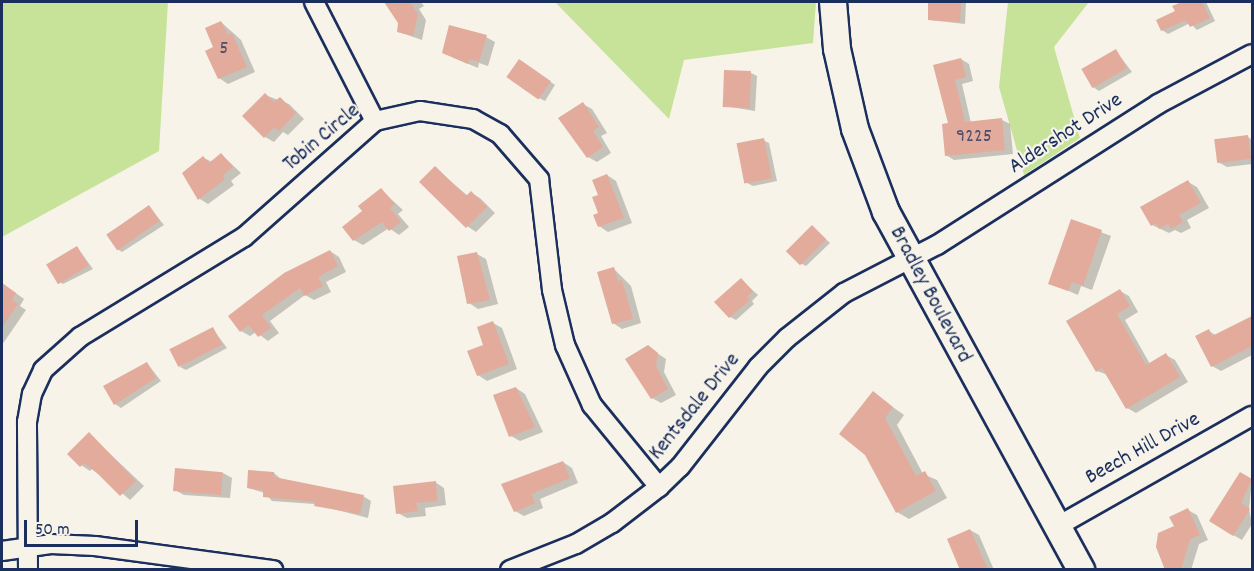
<!DOCTYPE html>
<style>
body{margin:0}
#map{position:relative;width:1254px;height:571px;overflow:hidden;background:#f7f3e8;font-family:Dekko,sans-serif}
div>[style]{position:absolute}
[style*='--x']{left:calc(var(--x)*1px);top:calc(var(--y)*1px);width:calc(var(--w)*1px);rotate:calc(var(--a)*1deg)}
.green>*{inset:0;background:#c7e39a}
.shadow>*{inset:0;background:#0003}
.building>*{inset:0;background:#e3ab9c;transform-origin:0 0}
.roads{filter:drop-shadow(2px 0 #1b2f5e) drop-shadow(-2px 0 #1b2f5e) drop-shadow(0 2px #1b2f5e) drop-shadow(0 -2px #1b2f5e)}
.street>*{height:18px;margin:-9px;padding:0 9px;transform-origin:9px;border-radius:9px;background:#f7f3e8}
.secondary>*{height:26px;margin:-13px;padding:0 13px;transform-origin:13px;border-radius:13px;background:#f7f3e8}
span{translate:-50% -50%;white-space:nowrap;text-align:center;line-height:1.15;-webkit-text-stroke:4.5px #f7f3e8;paint-order:stroke}
.number-label{font-size:20px;color:#4d4e6e}
.number-label span{-webkit-text-stroke-width:0}
.street-label{font-size:22px;color:#1b2f5e}
.frame{position:absolute;inset:0;border:3px solid #1b2f5e;pointer-events:none}
.scale{position:absolute;left:24px;top:520px;width:114px;height:27px;box-sizing:border-box;border:3px solid #1b2f5e;border-top:0;padding-left:8px;font-size:18px;line-height:21px;white-space:nowrap;color:#1b2f5e;-webkit-text-stroke:4px #f7f3e8;paint-order:stroke}
</style>
<div id="map">
<div class="green">
<div style="clip-path:polygon(2px 2px,168px 2px,159px 151px,2px 237px)"></div>
<div style="clip-path:polygon(555px 2px,816px 2px,813px 43px,684px 60px,669px 119px)"></div>
<div style="clip-path:polygon(1008px 2px,1089px 2px,1054px 47px,1080px 138px,1024px 175px,999px 87px)"></div>
</div>
<div class="shadow">
<div style="clip-path:polygon(386px 2px,421px 2px,424px 6px,419px 9px,426px 20px,422px 40px,399px 32px,400px 23px)"></div>
<div style="clip-path:polygon(939px 2px,966px 2px,965px 24px,929px 20px)"></div>
<div style="clip-path:polygon(1185px 2px,1206px 2px,1215px 21px,1197px 30px,1190px 23px,1168px 34px,1162px 30px,1177px 12px,1174px 7px)"></div>
<div style="clip-path:polygon(221px 22px,241px 40px,255px 72px,228px 84px,219px 78px,215px 48px)"></div>
<div style="clip-path:polygon(486px 37px,495px 42px,488px 66px,479px 63px,478px 68px,452px 57px)"></div>
<div style="clip-path:polygon(1116px 51px,1132px 72px,1099px 91px,1093px 87px)"></div>
<div style="clip-path:polygon(961px 59px,969px 64px,973px 81px,962px 84px,971px 123px,1002px 120px,1010px 124px,1013px 154px,954px 160px,946px 155px,950px 125px,935px 66px)"></div>
<div style="clip-path:polygon(525px 64px,555px 85px,545px 101px,539px 98px)"></div>
<div style="clip-path:polygon(751px 73px,757px 76px,755px 111px,724px 106px)"></div>
<div style="clip-path:polygon(265px 95px,289px 104px,304px 119px,288px 135px,283px 132px,274px 142px,265px 137px)"></div>
<div style="clip-path:polygon(583px 104px,592px 109px,607px 133px,601px 136px,611px 153px,597px 162px,588px 157px)"></div>
<div style="clip-path:polygon(1248px 137px,1252px 140px,1252px 164px,1227px 167px,1218px 162px)"></div>
<div style="clip-path:polygon(763px 140px,769px 143px,777px 181px,753px 186px,747px 183px)"></div>
<div style="clip-path:polygon(222px 155px,241px 173px,231px 181px,234px 185px,208px 204px,200px 199px,184px 173px,204px 158px,212px 162px)"></div>
<div style="clip-path:polygon(435px 168px,468px 196px,471px 193px,480px 198px,495px 213px,476px 232px,467px 226px)"></div>
<div style="clip-path:polygon(607px 175px,616px 181px,632px 223px,608px 232px,599px 226px,600px 196px)"></div>
<div style="clip-path:polygon(1188px 182px,1197px 187px,1209px 208px,1187px 220px,1191px 228px,1181px 233px,1175px 230px,1169px 233px,1152px 225px)"></div>
<div style="clip-path:polygon(381px 190px,403px 210px,398px 214px,409px 227px,399px 235px,389px 228px,363px 245px,354px 240px,364px 211px)"></div>
<div style="clip-path:polygon(149px 207px,164px 225px,122px 252px,116px 248px,107px 234px)"></div>
<div style="clip-path:polygon(1072px 221px,1111px 236px,1092px 290px,1081px 286px,1078px 295px,1050px 283px)"></div>
<div style="clip-path:polygon(813px 227px,830px 243px,806px 266px,800px 263px)"></div>
<div style="clip-path:polygon(77px 247px,93px 269px,63px 284px,57px 280px)"></div>
<div style="clip-path:polygon(330px 251px,339px 257px,346px 272px,326px 282px,331px 292px,314px 300px,305px 295px,270px 321px,279px 333px,268px 341px,256px 332px,250px 336px,241px 331px)"></div>
<div style="clip-path:polygon(477px 254px,486px 259px,498px 304px,478px 309px,469px 303px)"></div>
<div style="clip-path:polygon(614px 269px,631px 286px,641px 323px,622px 329px,613px 323px)"></div>
<div style="clip-path:polygon(741px 280px,758px 295px,752px 301px,754px 304px,736px 320px,730px 317px)"></div>
<div style="clip-path:polygon(2px 283px,24px 299px,20px 306px,26px 310px,2px 345px)"></div>
<div style="clip-path:polygon(1120px 291px,1129px 296px,1138px 312px,1125px 320px,1150px 364px,1166px 355px,1175px 360px,1188px 382px,1136px 413px,1127px 408px,1108px 375px,1097px 371px)"></div>
<div style="clip-path:polygon(1252px 318px,1252px 355px,1221px 371px,1212px 366px,1209px 331px,1217px 336px)"></div>
<div style="clip-path:polygon(493px 323px,502px 328px,517px 369px,487px 381px,478px 375px)"></div>
<div style="clip-path:polygon(213px 329px,227px 348px,186px 370px,180px 367px)"></div>
<div style="clip-path:polygon(657px 353px,666px 359px,664px 372px,676px 395px,661px 403px,652px 398px)"></div>
<div style="clip-path:polygon(147px 363px,161px 381px,121px 408px,115px 404px)"></div>
<div style="clip-path:polygon(516px 388px,525px 394px,543px 432px,520px 441px,511px 436px)"></div>
<div style="clip-path:polygon(873px 393px,904px 415px,897px 425px,923px 474px,937px 480px,947px 498px,909px 519px,897px 512px)"></div>
<div style="clip-path:polygon(89px 434px,144px 486px,130px 500px,93px 468px,90px 471px,81px 465px)"></div>
<div style="clip-path:polygon(563px 462px,572px 468px,578px 483px,540px 499px,543px 508px,524px 516px,515px 511px,503px 485px)"></div>
<div style="clip-path:polygon(223px 473px,232px 478px,230px 498px,184px 495px,175px 490px)"></div>
<div style="clip-path:polygon(274px 473px,281px 479px,363px 496px,371px 501px,368px 518px,314px 504px,272px 501px,265px 493px,248px 488px)"></div>
<div style="clip-path:polygon(1241px 474px,1252px 480px,1249px 509px,1252px 524px,1242px 540px,1233px 535px)"></div>
<div style="clip-path:polygon(435px 482px,444px 488px,446px 505px,425px 508px,426px 516px,407px 518px,398px 513px)"></div>
<div style="clip-path:polygon(1188px 510px,1197px 515px,1208px 540px,1199px 544px,1191px 570px,1167px 570px,1176px 526px)"></div>
<div style="clip-path:polygon(970px 530px,979px 535px,994px 570px,962px 570px)"></div>
</div>
<div class="building">
<div style="clip-path:polygon(384px 2px,410px 2px,418px 14px,413px 36px,397px 32px,398px 23px)"></div>
<div style="clip-path:polygon(961px 2px,960px 22px,928px 20px,928px 3px)"></div>
<div style="clip-path:polygon(1182px 2px,1202px 2px,1210px 18px,1190px 27px,1186px 20px,1161px 31px,1156px 20px,1175px 11px,1172px 6px)"></div>
<div style="clip-path:polygon(221px 21px,228px 35px,232px 33px,247px 67px,218px 79px,205px 51px,213px 47px,205px 28px)"></div>
<div style="clip-path:polygon(449px 25px,487px 35px,479px 62px,470px 59px,468px 64px,442px 53px)"></div>
<div style="left:1116px;top:49px;width:22px;height:40px;rotate:60deg"></div>
<div style="clip-path:polygon(961px 58px,966px 77px,955px 80px,965px 122px,1002px 118px,1005px 150px,945px 156px,942px 124px,948px 123px,933px 65px)"></div>
<div style="left:519px;top:59px;width:39px;height:22px;rotate:35deg"></div>
<div style="left:724px;top:70px;width:27px;height:37px;rotate:2deg"></div>
<div style="clip-path:polygon(265px 93px,274px 102px,280px 97px,296px 113px,279px 131px,274px 127px,264px 138px,242px 116px)"></div>
<div style="clip-path:polygon(583px 102px,599px 127px,593px 131px,603px 147px,587px 158px,558px 118px)"></div>
<div style="left:1248px;top:135px;width:24px;height:34px;rotate:83deg"></div>
<div style="left:764px;top:138px;width:41px;height:28px;rotate:79deg"></div>
<div style="clip-path:polygon(221px 153px,233px 167px,223px 175px,225px 179px,198px 200px,182px 173px,203px 156px,209px 163px)"></div>
<div style="clip-path:polygon(435px 166px,466px 196px,471px 191px,487px 207px,466px 228px,419px 182px)"></div>
<div style="clip-path:polygon(607px 174px,624px 218px,598px 227px,593px 215px,598px 213px,592px 197px,598px 195px,592px 180px)"></div>
<div style="clip-path:polygon(1188px 180px,1201px 203px,1179px 215px,1183px 222px,1171px 229px,1168px 224px,1159px 229px,1156px 223px,1151px 226px,1140px 207px)"></div>
<div style="clip-path:polygon(381px 188px,395px 204px,390px 208px,401px 222px,389px 231px,382px 222px,353px 241px,342px 227px,362px 211px,358px 206px)"></div>
<div style="left:149px;top:205px;width:19px;height:52px;rotate:55deg"></div>
<div style="clip-path:polygon(1071px 219px,1102px 230px,1083px 286px,1072px 282px,1068px 291px,1048px 284px)"></div>
<div style="left:812px;top:225px;width:20px;height:37px;rotate:45deg"></div>
<div style="left:77px;top:246px;width:23px;height:36px;rotate:59deg"></div>
<div style="clip-path:polygon(330px 250px,338px 266px,318px 277px,323px 286px,304px 296px,300px 288px,262px 315px,271px 328px,258px 337px,249px 325px,240px 332px,228px 316px,284px 273px)"></div>
<div style="clip-path:polygon(477px 252px,490px 300px,467px 304px,457px 256px)"></div>
<div style="clip-path:polygon(614px 267px,618px 281px,622px 280px,633px 319px,612px 324px,597px 272px)"></div>
<div style="clip-path:polygon(741px 278px,753px 291px,747px 297px,750px 300px,729px 318px,714px 302px)"></div>
<div style="clip-path:polygon(2px 283px,16px 293px,12px 300px,18px 304px,2px 327px)"></div>
<div style="clip-path:polygon(1120px 289px,1130px 306px,1117px 314px,1146px 365px,1166px 353px,1180px 377px,1126px 409px,1102px 368px,1096px 372px,1066px 321px)"></div>
<div style="clip-path:polygon(1252px 316px,1252px 346px,1211px 367px,1195px 336px,1209px 329px,1212px 336px)"></div>
<div style="clip-path:polygon(493px 321px,509px 364px,477px 376px,467px 351px,483px 345px,477px 327px)"></div>
<div style="left:213px;top:327px;width:20px;height:49px;rotate:63deg"></div>
<div style="clip-path:polygon(648px 345px,658px 353px,656px 366px,668px 389px,651px 399px,625px 359px)"></div>
<div style="clip-path:polygon(147px 362px,156px 378px,114px 405px,103px 386px)"></div>
<div style="clip-path:polygon(516px 387px,535px 427px,509px 437px,493px 395px)"></div>
<div style="clip-path:polygon(873px 391px,893px 407px,885px 418px,916px 476px,925px 471px,936px 491px,896px 513px,865px 455px,839px 434px)"></div>
<div style="clip-path:polygon(89px 432px,136px 481px,120px 496px,98px 474px,84px 463px,80px 467px,67px 454px)"></div>
<div style="clip-path:polygon(563px 461px,570px 478px,531px 494px,535px 503px,514px 512px,501px 484px)"></div>
<div style="left:175px;top:468px;width:48px;height:23px;rotate:5deg"></div>
<div style="clip-path:polygon(248px 470px,274px 472px,274px 477px,364px 495px,360px 514px,314px 506px,315px 502px,263px 497px,263px 490px,247px 488px)"></div>
<div style="clip-path:polygon(1240px 472px,1252px 479px,1241px 503px,1250px 509px,1233px 536px,1209px 521px)"></div>
<div style="clip-path:polygon(436px 481px,437px 501px,416px 503px,418px 511px,396px 514px,393px 486px)"></div>
<div style="clip-path:polygon(1188px 508px,1200px 535px,1190px 539px,1181px 570px,1165px 570px,1156px 547px,1158px 533px,1174px 526px,1169px 517px)"></div>
<div style="clip-path:polygon(970px 529px,988px 570px,960px 570px,947px 539px)"></div>
</div>
<div class="roads">
<div class="street">
<div style="--x:314;--y:2;--w:134;--a:62.9"></div>
<div style="--x:1058;--y:526;--w:223;--a:-29.6"></div>
<div style="--x:2;--y:551;--w:49;--a:-8.1"></div>
<div style="--x:51;--y:544;--w:44;--a:2.6"></div>
<div style="--x:95;--y:546;--w:180;--a:7.7"></div>
<div style="--x:28;--y:570;--w:148;--a:-90.4"></div>
<div style="--x:27;--y:422;--w:28;--a:-80"></div>
<div style="--x:32;--y:394;--w:26;--a:-65"></div>
<div style="--x:43;--y:370;--w:50;--a:-41.7"></div>
<div style="--x:80;--y:337;--w:192;--a:-31.4"></div>
<div style="--x:244;--y:237;--w:175;--a:-41.5"></div>
<div style="--x:375;--y:121;--w:46;--a:-12.5"></div>
<div style="--x:420;--y:111;--w:54;--a:8.6"></div>
<div style="--x:473;--y:119;--w:31;--a:29"></div>
<div style="--x:500;--y:134;--w:60;--a:49.1"></div>
<div style="--x:539;--y:179;--w:112;--a:83.3"></div>
<div style="--x:552;--y:290;--w:57;--a:76.7"></div>
<div style="--x:565;--y:345;--w:66;--a:65.8"></div>
<div style="--x:592;--y:405;--w:106;--a:50.7"></div>
<div style="--x:510;--y:570;--w:71;--a:-21.5"></div>
<div style="--x:576;--y:544;--w:42;--a:-30.3"></div>
<div style="--x:612;--y:523;--w:59;--a:-37.5"></div>
<div style="--x:659;--y:487;--w:29;--a:-44"></div>
<div style="--x:680;--y:467;--w:127;--a:-52"></div>
<div style="--x:758;--y:367;--w:41;--a:-45"></div>
<div style="--x:787;--y:338;--w:73;--a:-38.3"></div>
<div style="--x:844;--y:293;--w:105;--a:-27.3"></div>
<div style="--x:937;--y:245;--w:262;--a:-32.5"></div>
<div style="--x:1158;--y:104;--w:106;--a:-28"></div>
</div>
<div class="secondary">
<div style="--x:833;--y:2;--w:47;--a:85.1"></div>
<div style="--x:837;--y:49;--w:82;--a:77.3"></div>
<div style="--x:855;--y:129;--w:89;--a:69.5"></div>
<div style="--x:886;--y:212;--w:408;--a:61.4"></div>
</div>
</div>
<div class="number-label">
<span style="left:224px;top:49px">5</span>
<span style="left:974px;top:137px">9225</span>
</div>
<div class="street-label">
<span style="left:1066px;top:134px;rotate:-33deg">Aldershot Drive</span>
<span style="left:322px;top:138px;rotate:-40deg">Tobin Circle</span>
<span style="left:930px;top:295px;rotate:62deg">Bradley Boulevard</span>
<span style="left:695px;top:407px;rotate:-51deg">Kentsdale Drive</span>
<span style="left:1143px;top:449px;rotate:-29deg">Beech Hill Drive</span>
</div>
<div class="frame"></div>
<div class="scale">50 m</div>
</div>
